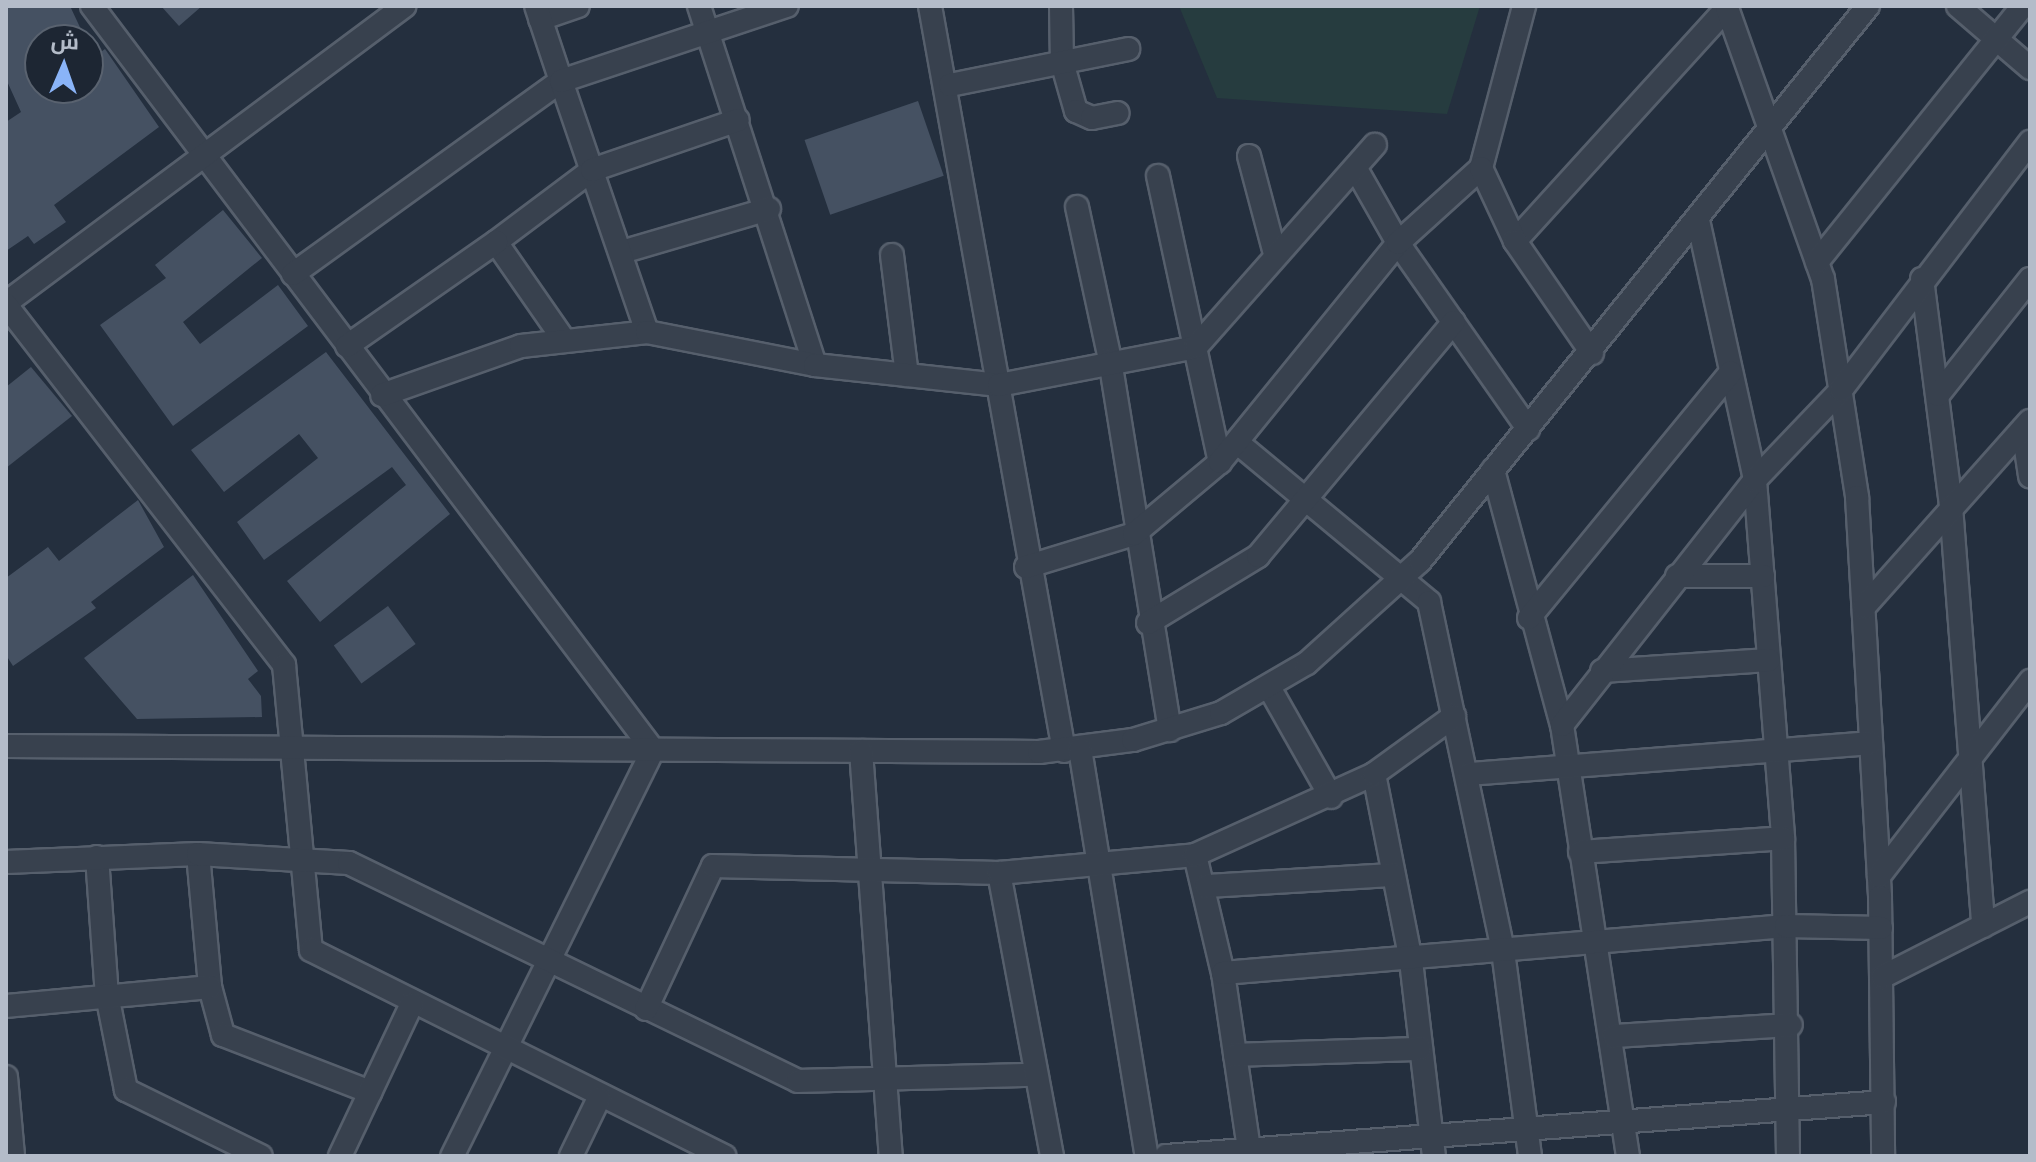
<!DOCTYPE html>
<meta charset="utf-8">
<style>
body{margin:0}
#map{position:relative;width:2036px;height:1162px;overflow:hidden;background:#242f3e;font-family:"Fira Sans",Cairo,sans-serif}
div>[style]{position:absolute}
[style*='--x']{left:calc(var(--x)*1px);top:calc(var(--y)*1px);width:calc(var(--w)*1px);rotate:calc(var(--a)*1deg)}
.green>*{inset:0;background:#263c3f}
.building>*{inset:0;background:#455162;transform-origin:0 0}
.roads{filter:drop-shadow(2px 0 #565f6c) drop-shadow(-2px 0 #565f6c) drop-shadow(0 2px #565f6c) drop-shadow(0 -2px #565f6c)}
.minor>*{height:22px;margin:-11px;padding:0 11px;transform-origin:11px;border-radius:11px;background:#38414e}
span{translate:-50% -50%;white-space:nowrap;text-align:center;line-height:1.15;-webkit-text-stroke:8px #1d2633;paint-order:stroke}
.frame{position:absolute;inset:0;border:8px solid #b4bcc9;pointer-events:none}
.north{position:absolute;left:24px;top:24px;width:80px;height:80px;box-sizing:border-box;background:#1d2633;border:2px solid #59626f;border-radius:50%;rotate:2deg;font-size:22px;font-weight:700;line-height:32px;text-align:center;color:#b4bcc9}
.north::after{content:'';display:block;margin:auto;width:28px;height:36px;background:#8ab4f8;clip-path:polygon(50% 0,100% 100%,50% 72%,0 100%)}
</style>
<div id="map">
<div class="green">
<div style="clip-path:polygon(1179px 6px,1480px 6px,1447px 114px,1217px 98px)"></div>
</div>
<div class="building">
<div style="clip-path:polygon(6px 6px,70px 6px,86px 40px,40px 40px,40px 88px,88px 88px,88px 61px,105px 49px,159px 127px,54px 205px,66px 222px,34px 244px,28px 236px,6px 251px,6px 122px,21px 112px,6px 79px)"></div>
<div style="clip-path:polygon(161px 6px,202px 6px,179px 26px)"></div>
<div style="left:918px;top:101px;width:79px;height:120px;rotate:71deg"></div>
<div style="clip-path:polygon(223px 210px,262px 258px,183px 322px,200px 344px,278px 285px,308px 326px,173px 426px,100px 325px,166px 278px,155px 265px)"></div>
<div style="clip-path:polygon(326px 352px,450px 514px,320px 622px,287px 581px,406px 485px,392px 467px,264px 560px,237px 522px,318px 458px,299px 434px,224px 492px,191px 450px)"></div>
<div style="clip-path:polygon(31px 367px,72px 416px,6px 468px,6px 387px)"></div>
<div style="clip-path:polygon(138px 500px,164px 547px,91px 602px,96px 608px,13px 666px,6px 655px,6px 578px,48px 547px,59px 561px)"></div>
<div style="clip-path:polygon(193px 575px,258px 671px,248px 679px,261px 696px,262px 717px,137px 719px,84px 658px)"></div>
<div style="left:388px;top:606px;width:47px;height:67px;rotate:54deg"></div>
</div>
<div class="roads">
<div class="minor">
<div style="--x:92;--y:6;--w:932;--a:52.98"></div>
<div style="--x:653;--y:750;--w:453;--a:116.3"></div>
<div style="--x:699;--y:6;--w:377;--a:72.1"></div>
<div style="--x:930;--y:6;--w:757;--a:79.8"></div>
<div style="--x:1061;--y:6;--w:56;--a:89"></div>
<div style="--x:1062;--y:62;--w:51;--a:74.1"></div>
<div style="--x:1076;--y:111;--w:17;--a:24"></div>
<div style="--x:1092;--y:118;--w:26;--a:-11"></div>
<div style="--x:1958;--y:6;--w:95;--a:40.7"></div>
<div style="--x:540;--y:19;--w:40;--a:-18.9"></div>
<div style="--x:950;--y:85;--w:182;--a:-11.4"></div>
<div style="--x:1249;--y:156;--w:101;--a:75.1"></div>
<div style="--x:1481;--y:168;--w:168;--a:-75.1"></div>
<div style="--x:1356;--y:169;--w:85;--a:60.4"></div>
<div style="--x:1398;--y:243;--w:227;--a:55"></div>
<div style="--x:1158;--y:176;--w:293;--a:77.8"></div>
<div style="--x:1077;--y:207;--w:157;--a:77.8"></div>
<div style="--x:1110;--y:360;--w:375;--a:80.8"></div>
<div style="--x:1698;--y:220;--w:266;--a:77.6"></div>
<div style="--x:1755;--y:480;--w:359;--a:85.5"></div>
<div style="--x:1783;--y:838;--w:318;--a:89.1"></div>
<div style="--x:1515;--y:241;--w:315;--a:-47.7"></div>
<div style="--x:1727;--y:8;--w:288;--a:70.5"></div>
<div style="--x:1823;--y:279;--w:221;--a:81.1"></div>
<div style="--x:1857;--y:497;--w:401;--a:86.7"></div>
<div style="--x:1880;--y:897;--w:259;--a:89.3"></div>
<div style="--x:625;--y:251;--w:150;--a:-16.3"></div>
<div style="--x:892;--y:255;--w:121;--a:82.9"></div>
<div style="--x:1817;--y:262;--w:329;--a:-51.2"></div>
<div style="--x:293;--y:274;--w:330;--a:-35.8"></div>
<div style="--x:561;--y:81;--w:79;--a:-108.4"></div>
<div style="--x:1922;--y:279;--w:229;--a:82.7"></div>
<div style="--x:1951;--y:506;--w:421;--a:85.6"></div>
<div style="--x:6;--y:303;--w:497;--a:-36.7"></div>
<div style="--x:6;--y:305;--w:455;--a:52.3"></div>
<div style="--x:284;--y:665;--w:286;--a:84.6"></div>
<div style="--x:311;--y:950;--w:462;--a:26.5"></div>
<div style="--x:647;--y:332;--w:265;--a:-108.9"></div>
<div style="--x:561;--y:81;--w:238;--a:-18.4"></div>
<div style="--x:564;--y:340;--w:119;--a:-124.8"></div>
<div style="--x:496;--y:242;--w:120;--a:-36.9"></div>
<div style="--x:592;--y:170;--w:154;--a:-18.9"></div>
<div style="--x:347;--y:346;--w:182;--a:-34.9"></div>
<div style="--x:382;--y:395;--w:147;--a:-19.4"></div>
<div style="--x:521;--y:346;--w:127;--a:-6.3"></div>
<div style="--x:647;--y:332;--w:171;--a:11.1"></div>
<div style="--x:815;--y:365;--w:185;--a:6.2"></div>
<div style="--x:999;--y:385;--w:201;--a:-10.9"></div>
<div style="--x:1196;--y:347;--w:270;--a:-48.5"></div>
<div style="--x:1938;--y:395;--w:148;--a:-51.6"></div>
<div style="--x:2023;--y:429;--w:48;--a:81.5"></div>
<div style="--x:1239;--y:444;--w:247;--a:39.7"></div>
<div style="--x:1429;--y:602;--w:357;--a:78"></div>
<div style="--x:1503;--y:951;--w:207;--a:82.5"></div>
<div style="--x:1493;--y:470;--w:264;--a:74.9"></div>
<div style="--x:1562;--y:725;--w:436;--a:81.3"></div>
<div style="--x:1026;--y:567;--w:113;--a:-17"></div>
<div style="--x:1134;--y:534;--w:112;--a:-39.9"></div>
<div style="--x:1220;--y:462;--w:282;--a:-50.9"></div>
<div style="--x:1398;--y:243;--w:112;--a:-42.1"></div>
<div style="--x:1481;--y:168;--w:81;--a:65"></div>
<div style="--x:1515;--y:241;--w:136;--a:55.5"></div>
<div style="--x:1677;--y:576;--w:86;--a:0"></div>
<div style="--x:1864;--y:607;--w:249;--a:-48.3"></div>
<div style="--x:1529;--y:618;--w:318;--a:-50.6"></div>
<div style="--x:1148;--y:623;--w:129;--a:-31.3"></div>
<div style="--x:1258;--y:556;--w:305;--a:-50.1"></div>
<div style="--x:1602;--y:671;--w:167;--a:-3.8"></div>
<div style="--x:1270;--y:689;--w:124;--a:60.5"></div>
<div style="--x:1562;--y:725;--w:312;--a:-51.8"></div>
<div style="--x:1755;--y:480;--w:124;--a:-46.3"></div>
<div style="--x:1841;--y:390;--w:312;--a:-52.7"></div>
<div style="--x:6;--y:746;--w:1033;--a:0.33"></div>
<div style="--x:1039;--y:752;--w:95;--a:-7.3"></div>
<div style="--x:1133;--y:740;--w:92;--a:-17.1"></div>
<div style="--x:1221;--y:713;--w:99;--a:-30.2"></div>
<div style="--x:1307;--y:663;--w:152;--a:-42.1"></div>
<div style="--x:1420;--y:561;--w:713;--a:-51.09"></div>
<div style="--x:1080;--y:749;--w:412;--a:80.7"></div>
<div style="--x:861;--y:751;--w:406;--a:85.8"></div>
<div style="--x:1374;--y:774;--w:191;--a:78.8"></div>
<div style="--x:1411;--y:961;--w:196;--a:83.3"></div>
<div style="--x:1469;--y:774;--w:403;--a:-4.4"></div>
<div style="--x:1580;--y:852;--w:203;--a:-3.9"></div>
<div style="--x:198;--y:854;--w:134;--a:84.8"></div>
<div style="--x:210;--y:987;--w:50;--a:74.8"></div>
<div style="--x:223;--y:1035;--w:158;--a:21.2"></div>
<div style="--x:1195;--y:855;--w:121;--a:76.7"></div>
<div style="--x:1223;--y:973;--w:185;--a:81.6"></div>
<div style="--x:97;--y:857;--w:138;--a:85.9"></div>
<div style="--x:107;--y:995;--w:97;--a:78.7"></div>
<div style="--x:126;--y:1090;--w:150;--a:26.1"></div>
<div style="--x:6;--y:862;--w:192;--a:-2.4"></div>
<div style="--x:198;--y:854;--w:151;--a:3.4"></div>
<div style="--x:349;--y:863;--w:499;--a:25.9"></div>
<div style="--x:798;--y:1081;--w:234;--a:-1.5"></div>
<div style="--x:1879;--y:876;--w:247;--a:-52.2"></div>
<div style="--x:1206;--y:886;--w:187;--a:-3.4"></div>
<div style="--x:1223;--y:973;--w:565;--a:-4.77"></div>
<div style="--x:1786;--y:926;--w:95;--a:1.2"></div>
<div style="--x:1882;--y:977;--w:166;--a:-26.9"></div>
<div style="--x:6;--y:1006;--w:205;--a:-5.3"></div>
<div style="--x:646;--y:1009;--w:158;--a:-64.9"></div>
<div style="--x:713;--y:866;--w:286;--a:1.4"></div>
<div style="--x:1614;--y:1036;--w:177;--a:-3.6"></div>
<div style="--x:1235;--y:1055;--w:185;--a:-1.9"></div>
<div style="--x:6;--y:1077;--w:79;--a:84.9"></div>
<div style="--x:340;--y:1156;--w:168;--a:-64.7"></div>
<div style="--x:571;--y:1156;--w:64;--a:-64.2"></div>
<div style="--x:1052;--y:1156;--w:288;--a:-100.6"></div>
<div style="--x:999;--y:873;--w:197;--a:-5.2"></div>
<div style="--x:1195;--y:855;--w:196;--a:-24.3"></div>
<div style="--x:1374;--y:774;--w:99;--a:-35.9"></div>
<div style="--x:1166;--y:1156;--w:720;--a:-4.3"></div>
</div>
</div>
<div class="frame"></div>
<div class="north">ش</div>
</div>
